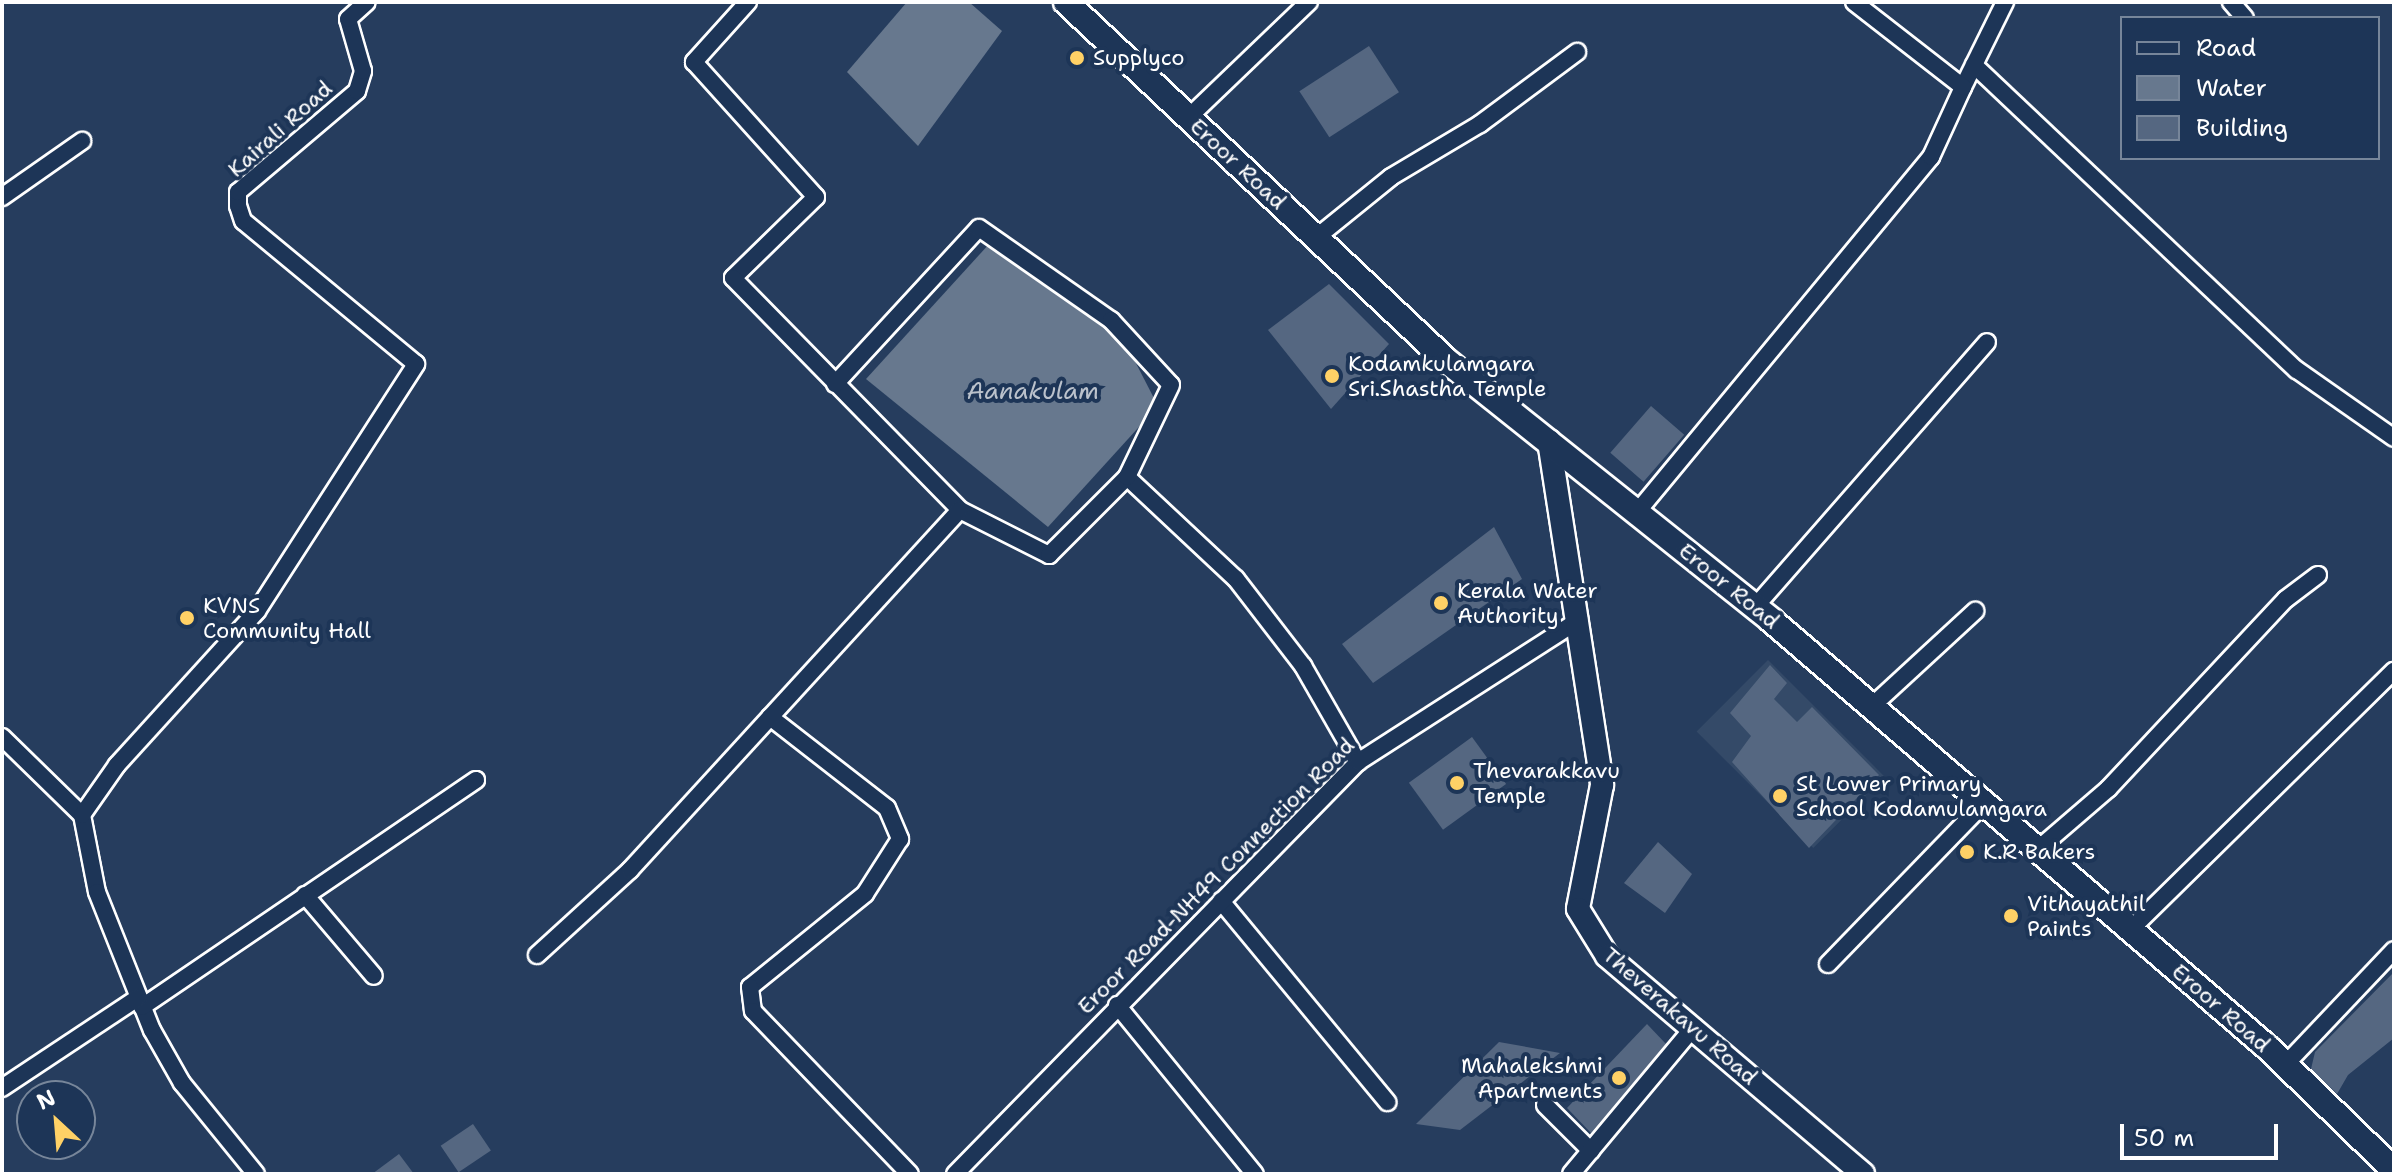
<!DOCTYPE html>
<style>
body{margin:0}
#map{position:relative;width:2396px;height:1176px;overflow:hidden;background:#263d5e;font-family:"Shantell Sans",sans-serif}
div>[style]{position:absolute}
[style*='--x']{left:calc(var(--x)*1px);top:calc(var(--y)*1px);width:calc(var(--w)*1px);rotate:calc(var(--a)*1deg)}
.built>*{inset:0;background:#344a68;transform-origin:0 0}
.water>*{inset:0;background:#67788e}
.building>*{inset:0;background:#556781;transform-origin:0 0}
.roads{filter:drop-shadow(2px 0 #fff) drop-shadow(-2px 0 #fff) drop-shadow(0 2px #fff) drop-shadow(0 -2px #fff)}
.minor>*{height:16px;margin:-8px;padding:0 8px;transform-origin:8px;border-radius:8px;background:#1d3557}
.tertiary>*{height:22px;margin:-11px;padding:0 11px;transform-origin:11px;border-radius:11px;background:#1d3557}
.secondary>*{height:24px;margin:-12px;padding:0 12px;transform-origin:12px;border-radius:12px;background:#1d3557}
.dots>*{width:22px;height:22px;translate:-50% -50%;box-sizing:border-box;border:4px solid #1d3557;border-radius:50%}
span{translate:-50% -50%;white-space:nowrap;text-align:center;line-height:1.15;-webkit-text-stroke:8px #1d3557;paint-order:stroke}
.poi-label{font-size:22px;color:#fff}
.left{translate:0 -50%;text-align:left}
.right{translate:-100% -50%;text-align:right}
.street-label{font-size:22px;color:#fff}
.water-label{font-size:24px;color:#bbc2cc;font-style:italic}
.frame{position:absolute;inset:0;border:4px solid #fff;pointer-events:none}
.legend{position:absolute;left:2120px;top:16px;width:260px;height:144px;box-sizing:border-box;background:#1d3557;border:2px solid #77869a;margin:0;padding:10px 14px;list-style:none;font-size:24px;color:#fff}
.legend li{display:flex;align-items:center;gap:16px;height:40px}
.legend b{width:40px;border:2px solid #77869a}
.north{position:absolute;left:16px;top:1080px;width:80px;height:80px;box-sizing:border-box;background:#1d3557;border:2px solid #77869a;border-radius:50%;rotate:334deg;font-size:22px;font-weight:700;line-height:32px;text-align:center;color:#fff}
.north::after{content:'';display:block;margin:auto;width:28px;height:36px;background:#ffd166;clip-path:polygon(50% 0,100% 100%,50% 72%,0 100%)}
.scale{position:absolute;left:2120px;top:1124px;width:158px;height:36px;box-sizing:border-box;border:4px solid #fff;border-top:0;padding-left:10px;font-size:24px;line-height:28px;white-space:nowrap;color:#fff;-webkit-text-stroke:6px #1d3557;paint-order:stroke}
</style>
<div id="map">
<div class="built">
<div style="left:1768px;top:660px;width:165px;height:101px;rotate:45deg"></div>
</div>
<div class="water">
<div style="clip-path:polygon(907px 2px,969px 2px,1002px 31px,918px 146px,847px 72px)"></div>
<div style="clip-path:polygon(990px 243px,1124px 340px,1158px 406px,1048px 527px,866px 379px)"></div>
</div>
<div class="building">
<div style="left:1369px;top:46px;width:55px;height:83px;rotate:57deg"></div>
<div style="clip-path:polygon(1329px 284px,1389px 344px,1331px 409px,1268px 330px)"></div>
<div style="left:1651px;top:406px;width:44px;height:62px;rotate:41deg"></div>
<div style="clip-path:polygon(1494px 527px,1522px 579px,1373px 683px,1342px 644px)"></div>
<div style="clip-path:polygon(1770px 665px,1787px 683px,1774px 699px,1797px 722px,1812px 707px,1879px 775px,1809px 848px,1732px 762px,1751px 736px,1730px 713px)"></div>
<div style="left:1472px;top:737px;width:58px;height:78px;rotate:54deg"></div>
<div style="clip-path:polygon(1658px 842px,1692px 874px,1665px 913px,1624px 883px)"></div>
<div style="clip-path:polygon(2394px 972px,2394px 1038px,2348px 1075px,2337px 1094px,2311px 1069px,2315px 1052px)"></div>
<div style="clip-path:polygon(1647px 1024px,1666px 1044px,1591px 1133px,1567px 1108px)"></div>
<div style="clip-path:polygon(1499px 1042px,1560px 1053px,1460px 1130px,1416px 1124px)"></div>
<div style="left:473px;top:1124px;width:32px;height:39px;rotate:56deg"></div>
<div style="clip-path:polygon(399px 1154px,414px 1174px,372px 1174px)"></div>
</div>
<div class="roads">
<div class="minor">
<div style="--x:748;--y:2;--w:81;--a:132"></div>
<div style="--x:694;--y:62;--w:182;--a:47.9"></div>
<div style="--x:816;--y:197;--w:116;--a:135.7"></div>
<div style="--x:733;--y:278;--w:325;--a:45.6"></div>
<div style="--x:960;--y:510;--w:100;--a:26.8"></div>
<div style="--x:1049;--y:555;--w:110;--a:-45"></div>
<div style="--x:1127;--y:477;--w:149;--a:43.1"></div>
<div style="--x:1236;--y:579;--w:110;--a:52.4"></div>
<div style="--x:1303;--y:666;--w:111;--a:60.2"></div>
<div style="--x:2231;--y:2;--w:21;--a:49"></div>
<div style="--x:1974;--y:65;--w:444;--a:43.4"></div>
<div style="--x:2297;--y:370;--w:118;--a:35"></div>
<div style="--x:1963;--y:87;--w:95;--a:-63.7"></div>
<div style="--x:1189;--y:117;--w:166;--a:-43.8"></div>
<div style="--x:2;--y:197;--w:98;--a:-35"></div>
<div style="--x:1317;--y:237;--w:95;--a:-39"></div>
<div style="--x:1391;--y:177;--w:104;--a:-30.8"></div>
<div style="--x:1480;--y:124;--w:121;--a:-36.6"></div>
<div style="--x:835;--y:384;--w:212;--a:-47.3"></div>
<div style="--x:979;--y:228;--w:161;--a:34.9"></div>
<div style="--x:1111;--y:320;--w:88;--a:47.3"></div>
<div style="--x:1171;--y:385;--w:102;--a:115.6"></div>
<div style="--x:1638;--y:511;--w:460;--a:-50.4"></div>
<div style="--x:1931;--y:157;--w:77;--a:-65.4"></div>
<div style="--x:1963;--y:87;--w:138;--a:-142.1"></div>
<div style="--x:1755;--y:607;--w:352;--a:-48.8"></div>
<div style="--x:1871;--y:707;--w:142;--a:-42.7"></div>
<div style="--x:770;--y:717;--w:148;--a:37.9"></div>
<div style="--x:887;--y:808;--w:34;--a:67"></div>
<div style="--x:900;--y:839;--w:65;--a:122.5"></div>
<div style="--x:865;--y:894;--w:148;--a:141"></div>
<div style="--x:750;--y:987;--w:24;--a:83"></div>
<div style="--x:753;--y:1011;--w:226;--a:46.1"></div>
<div style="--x:2;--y:737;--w:112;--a:44.3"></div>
<div style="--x:82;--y:815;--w:78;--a:79"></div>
<div style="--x:97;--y:892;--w:149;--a:68.3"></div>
<div style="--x:152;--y:1030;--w:61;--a:60.5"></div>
<div style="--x:182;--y:1083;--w:117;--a:50.9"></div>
<div style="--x:82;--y:815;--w:61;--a:-55"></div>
<div style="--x:117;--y:765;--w:208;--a:-47.7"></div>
<div style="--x:257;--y:611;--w:294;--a:-57.2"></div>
<div style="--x:416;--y:364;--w:224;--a:-140.4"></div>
<div style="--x:243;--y:221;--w:16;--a:-108"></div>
<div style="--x:238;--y:206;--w:14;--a:-90"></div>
<div style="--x:238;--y:192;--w:156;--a:-40.3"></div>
<div style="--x:357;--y:91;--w:21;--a:-73"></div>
<div style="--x:363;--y:71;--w:54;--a:-106.1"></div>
<div style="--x:348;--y:19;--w:25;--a:-42"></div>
<div style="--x:2037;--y:850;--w:94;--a:-40.7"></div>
<div style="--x:2108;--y:789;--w:260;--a:-46.9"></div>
<div style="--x:2286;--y:599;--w:40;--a:-37"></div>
<div style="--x:305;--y:895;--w:106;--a:49.6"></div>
<div style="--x:1221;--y:901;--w:261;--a:50.4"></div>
<div style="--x:2130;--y:930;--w:370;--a:-44.5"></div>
<div style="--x:537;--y:955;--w:126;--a:-42.4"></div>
<div style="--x:630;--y:870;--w:488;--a:-47.5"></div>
<div style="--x:1828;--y:964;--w:223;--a:-45.9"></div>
<div style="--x:1117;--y:1005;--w:218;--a:50.8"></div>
<div style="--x:142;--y:1007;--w:404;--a:-34.2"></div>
<div style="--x:2285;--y:1065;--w:158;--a:-46.5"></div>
<div style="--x:2;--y:1088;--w:164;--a:-33.6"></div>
<div style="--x:1545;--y:1105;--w:65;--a:45"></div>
<div style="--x:955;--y:1174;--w:576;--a:-45.63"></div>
<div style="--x:1358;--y:762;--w:263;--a:-32.7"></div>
<div style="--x:1571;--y:1174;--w:192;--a:-50.1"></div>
</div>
<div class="tertiary">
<div style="--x:1549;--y:441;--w:348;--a:81.2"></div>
<div style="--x:1602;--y:785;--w:126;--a:101"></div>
<div style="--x:1578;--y:909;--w:55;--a:58.3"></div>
<div style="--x:1607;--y:956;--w:336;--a:40.4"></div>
</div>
<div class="secondary">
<div style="--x:1066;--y:2;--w:523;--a:43.3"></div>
<div style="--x:1447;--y:361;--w:415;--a:38.6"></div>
<div style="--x:1771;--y:620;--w:654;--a:40.72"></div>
<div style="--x:2267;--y:1047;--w:177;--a:44.1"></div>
</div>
</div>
<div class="dots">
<div style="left:1077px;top:58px;background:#ffd166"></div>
<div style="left:1332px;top:376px;background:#ffd166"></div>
<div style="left:1441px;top:603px;background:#ffd166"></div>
<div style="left:187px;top:618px;background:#ffd166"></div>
<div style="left:1457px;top:783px;background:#ffd166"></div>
<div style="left:1780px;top:796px;background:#ffd166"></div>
<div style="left:1967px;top:852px;background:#ffd166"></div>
<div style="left:2011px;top:916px;background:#ffd166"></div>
<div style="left:1619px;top:1078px;background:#ffd166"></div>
</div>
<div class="poi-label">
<span class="left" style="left:1093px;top:58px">Supplyco</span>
<span class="left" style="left:1348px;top:376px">Kodamkulamgara<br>Sri.Shastha Temple</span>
<span class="left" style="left:1457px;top:603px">Kerala Water<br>Authority</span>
<span class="left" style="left:203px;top:618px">KVNS<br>Community Hall</span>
<span class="left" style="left:1473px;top:783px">Thevarakkavu<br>Temple</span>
<span class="left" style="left:1796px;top:796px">St Lower Primary<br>School Kodamulamgara</span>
<span class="left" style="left:1983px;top:852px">K.R Bakers</span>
<span class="left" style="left:2027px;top:916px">Vithayathil<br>Paints</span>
<span class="right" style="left:1603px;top:1078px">Mahalekshmi<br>Apartments</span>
</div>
<div class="street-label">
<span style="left:280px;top:129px;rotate:-42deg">Kairali Road</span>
<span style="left:1238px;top:164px;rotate:43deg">Eroor Road</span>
<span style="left:1729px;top:586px;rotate:39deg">Eroor Road</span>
<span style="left:1216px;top:876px;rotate:-45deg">Eroor Road-NH49 Connection Road</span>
<span style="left:2221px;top:1008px;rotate:41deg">Eroor Road</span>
<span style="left:1680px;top:1016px;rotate:41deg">Theverakavu Road</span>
</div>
<div class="water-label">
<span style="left:1033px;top:392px">Aanakulam</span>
</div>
<div class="frame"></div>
<ul class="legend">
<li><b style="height:10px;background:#1d3557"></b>Road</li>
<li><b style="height:22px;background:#67788e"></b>Water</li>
<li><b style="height:22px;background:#556781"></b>Building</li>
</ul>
<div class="north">N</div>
<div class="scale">50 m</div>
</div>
